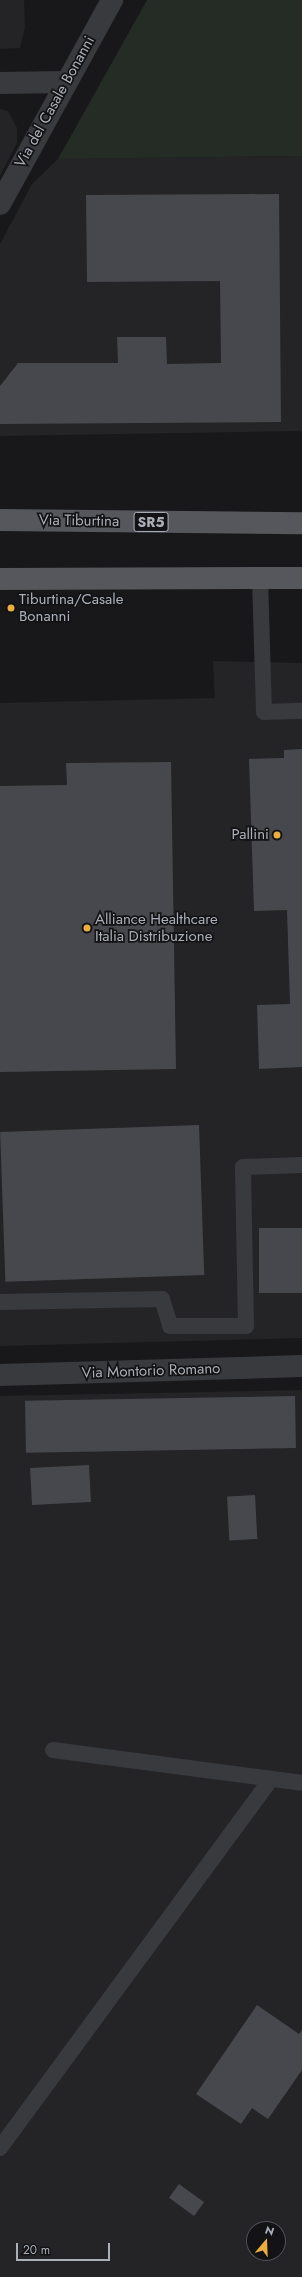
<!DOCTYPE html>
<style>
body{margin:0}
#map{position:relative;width:302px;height:2277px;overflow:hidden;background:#18181a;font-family:Jost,sans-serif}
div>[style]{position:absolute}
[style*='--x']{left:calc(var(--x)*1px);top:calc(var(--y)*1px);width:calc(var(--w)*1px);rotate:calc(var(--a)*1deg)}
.built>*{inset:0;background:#242427}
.green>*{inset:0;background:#242c25}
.building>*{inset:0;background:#47484d;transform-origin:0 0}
.service>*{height:16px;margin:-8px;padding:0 8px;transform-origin:8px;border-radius:8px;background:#393a3e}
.minor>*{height:22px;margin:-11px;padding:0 11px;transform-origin:11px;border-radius:11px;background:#393a3e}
.primary>*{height:22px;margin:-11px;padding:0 11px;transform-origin:11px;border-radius:11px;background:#55575d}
.dots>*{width:11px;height:11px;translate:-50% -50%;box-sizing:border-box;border:2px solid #131315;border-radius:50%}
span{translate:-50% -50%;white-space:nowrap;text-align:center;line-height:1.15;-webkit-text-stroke:3.5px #131315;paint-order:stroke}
.shield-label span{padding:1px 3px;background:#131315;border:1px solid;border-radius:3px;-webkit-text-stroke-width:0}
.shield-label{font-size:14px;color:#aaafb9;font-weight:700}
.street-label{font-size:15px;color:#aaafb9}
.poi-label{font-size:15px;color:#aaafb9}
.left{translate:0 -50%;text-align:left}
.right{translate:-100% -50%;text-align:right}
.north{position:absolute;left:246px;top:2221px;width:40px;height:40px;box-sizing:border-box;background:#131315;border:1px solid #4f5157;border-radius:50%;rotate:19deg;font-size:11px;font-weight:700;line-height:16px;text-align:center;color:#aaafb9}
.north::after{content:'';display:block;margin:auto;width:14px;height:18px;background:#ebae3f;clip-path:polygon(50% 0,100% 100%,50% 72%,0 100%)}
.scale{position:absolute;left:16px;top:2243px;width:94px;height:18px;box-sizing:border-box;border:2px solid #aaafb9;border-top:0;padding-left:5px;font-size:12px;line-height:14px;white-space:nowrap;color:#aaafb9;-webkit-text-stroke:3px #131315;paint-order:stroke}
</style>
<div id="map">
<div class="built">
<div style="clip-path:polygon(0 0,24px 0,25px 27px,20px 48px,0 49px)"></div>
<div style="clip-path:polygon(0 109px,8px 111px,17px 128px,17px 143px,0 176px)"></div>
<div style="clip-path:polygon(302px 156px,302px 431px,0 436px,0 244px,32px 184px,58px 159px)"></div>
<div style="clip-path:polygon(213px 661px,302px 663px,302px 1338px,0 1346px,0 703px,215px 698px)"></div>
<div style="clip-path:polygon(evenodd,302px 1390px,302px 2277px,0 2277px,0 1396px,302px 1390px,254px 2229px,278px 2229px,278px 2253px,254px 2253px,254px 2229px)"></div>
</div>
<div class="green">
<div style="clip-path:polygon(147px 0,302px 0,302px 156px,58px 159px)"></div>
</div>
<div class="building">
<div style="clip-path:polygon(279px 194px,281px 422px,0 424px,0 386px,18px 363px,118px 363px,117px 337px,166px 337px,167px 364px,221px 363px,220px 281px,87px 282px,86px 195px)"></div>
<div style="clip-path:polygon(302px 749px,302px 1067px,259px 1069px,257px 1005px,290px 1004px,287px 910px,254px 911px,249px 759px,284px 758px,284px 750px)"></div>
<div style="clip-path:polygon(171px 762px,176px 1069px,0 1072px,0 786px,67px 785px,66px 763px)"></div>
<div style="left:199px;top:1125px;width:150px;height:199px;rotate:88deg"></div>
<div style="left:302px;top:1228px;width:65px;height:43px;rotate:90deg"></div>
<div style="left:295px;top:1396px;width:52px;height:270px;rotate:89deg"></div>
<div style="left:89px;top:1465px;width:37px;height:59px;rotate:87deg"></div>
<div style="left:255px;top:1495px;width:44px;height:28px;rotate:87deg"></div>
<div style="clip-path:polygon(257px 2005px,299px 2034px,302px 2030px,302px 2070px,268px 2119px,252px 2108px,241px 2124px,196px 2094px)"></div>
<div style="left:179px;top:2184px;width:31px;height:17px;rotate:36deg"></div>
</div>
<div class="service">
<div style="--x:260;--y:578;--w:134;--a:88.3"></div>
<div style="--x:264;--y:712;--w:38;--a:-2"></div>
<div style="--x:0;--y:1302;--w:162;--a:-1.1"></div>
<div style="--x:162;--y:1299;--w:28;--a:73"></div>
<div style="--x:170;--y:1326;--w:76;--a:0"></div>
<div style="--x:246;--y:1326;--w:159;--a:-91.1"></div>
<div style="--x:243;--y:1167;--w:59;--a:-1.9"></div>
<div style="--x:53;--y:1750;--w:251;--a:7.5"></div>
<div style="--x:0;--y:2148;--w:458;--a:-53.7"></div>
</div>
<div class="minor">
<div style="--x:0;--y:83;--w:64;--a:-0.9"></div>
<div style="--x:0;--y:204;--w:233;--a:-61.2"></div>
<div style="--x:0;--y:1375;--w:302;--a:-1.7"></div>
</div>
<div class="primary">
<div style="--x:0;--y:520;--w:302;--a:0.6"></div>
<div style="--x:0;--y:579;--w:302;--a:-0.2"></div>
</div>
<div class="dots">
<div style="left:11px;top:608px;background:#ebae3f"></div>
<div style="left:277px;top:835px;background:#ebae3f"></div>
<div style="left:87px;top:928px;background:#ebae3f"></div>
</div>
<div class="shield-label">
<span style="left:151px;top:522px">SR5</span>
</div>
<div class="street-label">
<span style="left:55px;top:102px;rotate:-61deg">Via del Casale Bonanni</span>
<span style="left:79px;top:521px;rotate:1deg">Via Tiburtina</span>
<span style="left:151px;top:1371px;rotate:-2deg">Via Montorio Romano</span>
</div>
<div class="poi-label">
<span class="left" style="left:19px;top:608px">Tiburtina/Casale<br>Bonanni</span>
<span class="right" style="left:269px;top:835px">Pallini</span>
<span class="left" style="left:95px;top:928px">Alliance Healthcare<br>Italia Distribuzione</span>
</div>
<div class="north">N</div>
<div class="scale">20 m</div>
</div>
